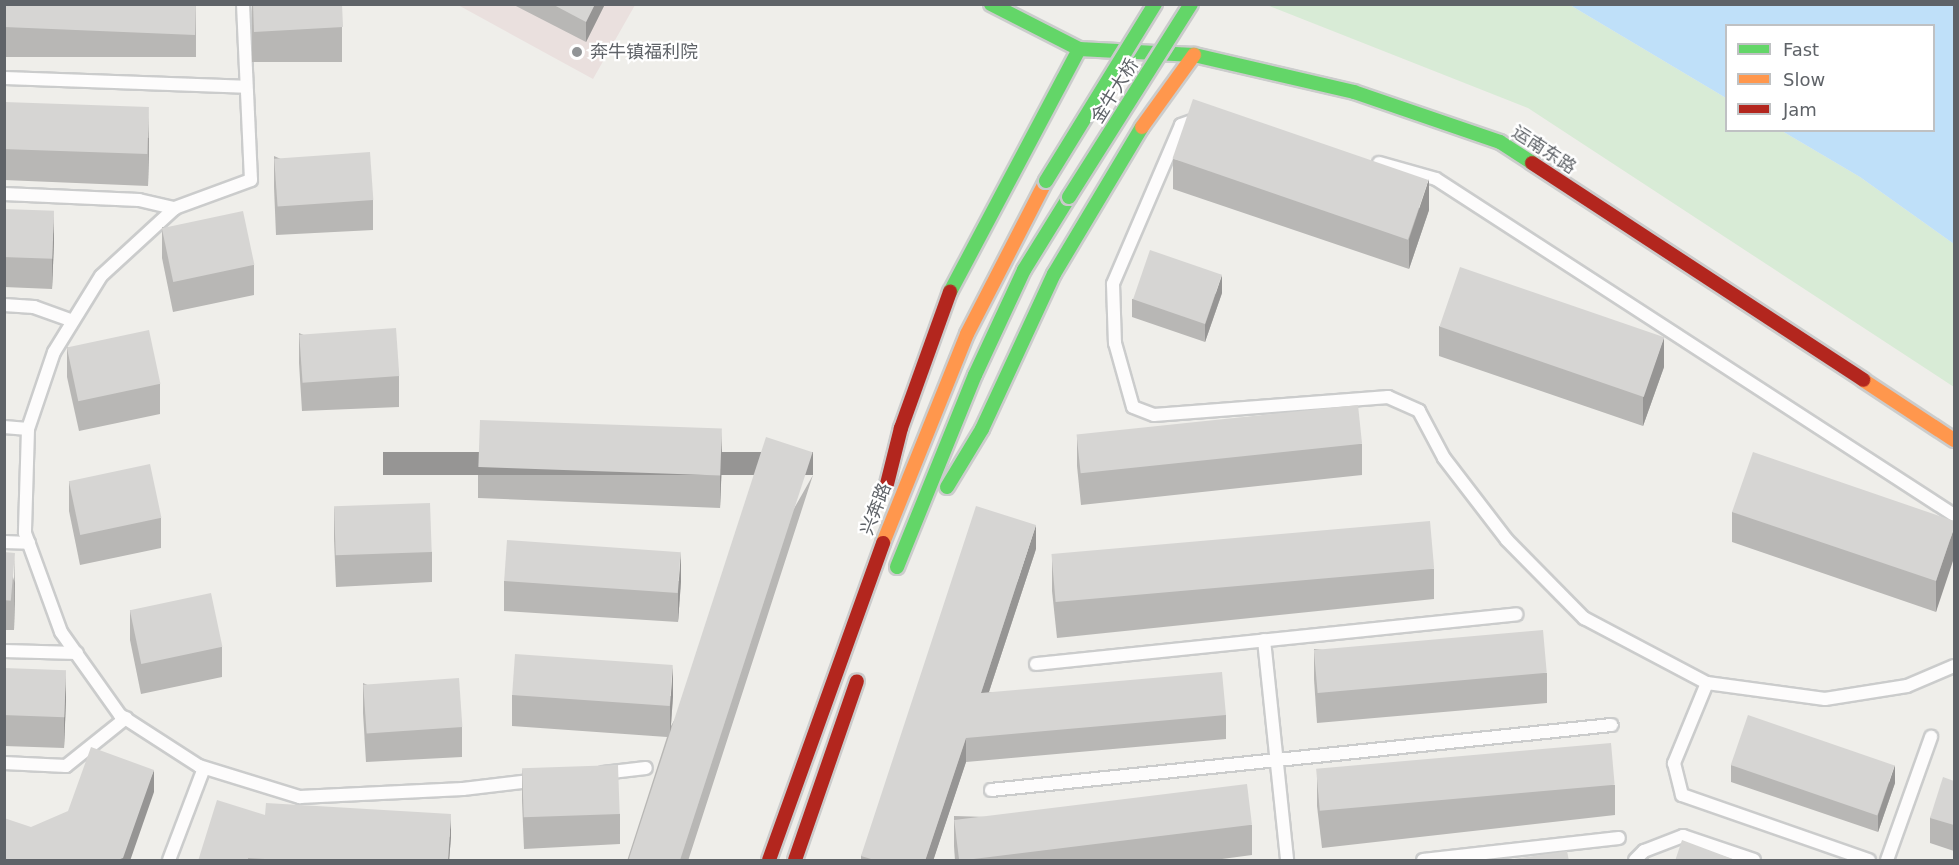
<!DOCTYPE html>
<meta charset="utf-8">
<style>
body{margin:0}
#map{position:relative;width:1959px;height:865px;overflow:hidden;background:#efeeea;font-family:"DejaVu Sans","Noto Sans SC",sans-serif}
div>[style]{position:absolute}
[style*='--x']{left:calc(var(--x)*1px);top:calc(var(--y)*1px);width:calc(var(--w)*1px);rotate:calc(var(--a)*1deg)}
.medical>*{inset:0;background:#eae0de}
.green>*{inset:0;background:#d8ebd6}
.water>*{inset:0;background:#bfe0f9}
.roads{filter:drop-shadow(2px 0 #cbcccc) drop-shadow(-2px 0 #cbcccc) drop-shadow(0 2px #cbcccc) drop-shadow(0 -2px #cbcccc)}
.lane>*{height:12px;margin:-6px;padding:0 6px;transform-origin:6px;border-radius:6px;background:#fdfcfc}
.fast>*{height:14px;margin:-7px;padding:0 7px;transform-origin:7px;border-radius:7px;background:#63d668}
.slow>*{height:14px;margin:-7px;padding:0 7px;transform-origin:7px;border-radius:7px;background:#ff974d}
.jam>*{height:14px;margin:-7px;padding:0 7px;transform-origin:7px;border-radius:7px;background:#b3261e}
.bridges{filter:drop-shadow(2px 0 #cacacb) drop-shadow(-2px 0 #cacacb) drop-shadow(0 2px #cacacb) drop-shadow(0 -2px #cacacb)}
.fast-bridge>*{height:14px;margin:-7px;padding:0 7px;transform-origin:7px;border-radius:7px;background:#63d668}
.wall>*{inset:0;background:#b8b7b5;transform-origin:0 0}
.shaded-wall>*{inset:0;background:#969594;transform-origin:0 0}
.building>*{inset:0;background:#d6d5d3;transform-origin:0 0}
.dots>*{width:16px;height:16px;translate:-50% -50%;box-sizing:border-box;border:3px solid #fff;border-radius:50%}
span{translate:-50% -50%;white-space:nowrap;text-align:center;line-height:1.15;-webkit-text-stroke:4.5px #fff;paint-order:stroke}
.poi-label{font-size:18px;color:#5f6368}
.left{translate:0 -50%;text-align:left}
.street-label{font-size:18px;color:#5f6368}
.frame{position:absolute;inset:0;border:6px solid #5f6368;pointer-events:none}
.legend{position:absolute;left:1725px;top:24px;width:210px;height:108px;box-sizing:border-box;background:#fff;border:2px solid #bfc1c3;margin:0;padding:8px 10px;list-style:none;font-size:18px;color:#5f6368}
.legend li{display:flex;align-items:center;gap:12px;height:30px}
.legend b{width:30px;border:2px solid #bfc1c3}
</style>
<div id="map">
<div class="medical">
<div style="clip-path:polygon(458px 5px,635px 5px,593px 79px)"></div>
</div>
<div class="green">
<div style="clip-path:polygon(1267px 5px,1570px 5px,1726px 98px,1726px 130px,1782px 131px,1860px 177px,1954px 244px,1954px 387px,1528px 108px)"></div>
</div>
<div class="water">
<div style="clip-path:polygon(1570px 5px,1954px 5px,1954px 244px,1860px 177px,1782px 131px,1934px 130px,1934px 26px,1726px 26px,1726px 98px)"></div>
</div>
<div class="roads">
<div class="lane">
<div style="--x:243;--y:4;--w:176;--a:87.4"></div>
<div style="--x:251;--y:180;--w:81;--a:159.8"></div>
<div style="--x:175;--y:208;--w:100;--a:137.4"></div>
<div style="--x:101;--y:276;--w:89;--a:121.7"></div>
<div style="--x:54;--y:352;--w:81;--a:108.7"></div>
<div style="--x:28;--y:429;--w:104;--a:91.7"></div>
<div style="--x:25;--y:533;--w:105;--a:70"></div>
<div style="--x:61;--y:632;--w:102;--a:54.6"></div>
<div style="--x:120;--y:715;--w:94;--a:32.8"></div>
<div style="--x:199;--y:766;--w:106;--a:17.1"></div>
<div style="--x:300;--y:797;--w:163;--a:-2.8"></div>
<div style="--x:463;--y:789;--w:76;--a:-6.8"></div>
<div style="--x:4;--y:78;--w:242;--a:2.1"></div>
<div style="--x:1198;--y:119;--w:18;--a:161"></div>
<div style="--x:1181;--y:125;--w:173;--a:113.2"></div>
<div style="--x:1113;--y:284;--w:59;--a:88.1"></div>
<div style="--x:1115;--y:343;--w:66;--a:74.3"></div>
<div style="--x:1133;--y:407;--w:22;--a:21"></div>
<div style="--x:1154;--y:415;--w:235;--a:-4.4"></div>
<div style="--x:1388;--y:397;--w:34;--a:24"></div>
<div style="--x:1419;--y:411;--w:53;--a:62"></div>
<div style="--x:1444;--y:458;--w:103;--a:52.5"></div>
<div style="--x:1507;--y:540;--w:110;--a:45.4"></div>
<div style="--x:1584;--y:618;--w:139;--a:27.9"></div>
<div style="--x:1707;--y:683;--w:119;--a:7.7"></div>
<div style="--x:1825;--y:699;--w:83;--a:-9"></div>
<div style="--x:1907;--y:686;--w:51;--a:-23.1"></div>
<div style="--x:1379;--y:163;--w:59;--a:15.7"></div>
<div style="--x:1436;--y:179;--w:617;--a:32.97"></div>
<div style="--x:4;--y:194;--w:135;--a:2.5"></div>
<div style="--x:139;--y:200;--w:37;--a:13"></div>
<div style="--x:4;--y:305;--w:30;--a:4"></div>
<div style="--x:34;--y:307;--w:41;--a:19.7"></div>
<div style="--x:4;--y:427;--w:24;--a:5"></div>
<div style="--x:4;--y:542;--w:25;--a:2"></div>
<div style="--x:1264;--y:640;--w:221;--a:84"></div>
<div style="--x:4;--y:651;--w:73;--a:1.6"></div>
<div style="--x:1036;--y:664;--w:483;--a:-5.9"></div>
<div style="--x:1707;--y:683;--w:87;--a:112.4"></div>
<div style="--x:1674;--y:763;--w:33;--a:76"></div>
<div style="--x:1682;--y:795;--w:198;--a:19.2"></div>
<div style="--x:4;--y:763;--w:62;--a:2.8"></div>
<div style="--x:66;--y:766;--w:77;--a:-38.7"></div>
<div style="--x:603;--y:773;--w:43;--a:-6.6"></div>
<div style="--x:991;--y:790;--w:624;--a:-5.98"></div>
<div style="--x:169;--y:860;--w:98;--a:-69.2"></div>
<div style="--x:1423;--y:860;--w:197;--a:-6.4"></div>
<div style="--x:1635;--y:860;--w:13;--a:-45"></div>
<div style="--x:1644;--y:851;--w:42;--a:-21"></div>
<div style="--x:1683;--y:836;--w:75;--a:18.7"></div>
<div style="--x:1887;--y:860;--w:131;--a:-70.3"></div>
</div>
<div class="fast">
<div style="--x:991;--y:4;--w:99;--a:27.1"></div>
<div style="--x:1079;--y:49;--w:115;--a:3"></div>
<div style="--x:1194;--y:55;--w:164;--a:13"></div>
<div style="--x:1354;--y:92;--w:154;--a:18.9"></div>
<div style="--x:1500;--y:142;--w:38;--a:33"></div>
<div style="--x:950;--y:292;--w:275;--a:-62"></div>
<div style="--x:947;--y:487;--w:68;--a:-58.9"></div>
<div style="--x:982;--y:429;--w:171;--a:-65.1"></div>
<div style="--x:1054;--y:274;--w:171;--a:-59.1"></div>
<div style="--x:897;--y:567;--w:207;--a:-67.9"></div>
<div style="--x:975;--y:375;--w:116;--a:-65"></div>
<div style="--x:1024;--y:270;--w:86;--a:-58.3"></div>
</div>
<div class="slow">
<div style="--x:1142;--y:127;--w:89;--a:-54.2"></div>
<div style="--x:1863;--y:380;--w:109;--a:33.4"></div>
<div style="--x:883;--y:543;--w:225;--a:-68.1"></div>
<div style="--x:967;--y:334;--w:172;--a:-62.7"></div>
</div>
<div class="jam">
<div style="--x:1532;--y:163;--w:396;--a:33.2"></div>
<div style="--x:887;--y:484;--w:58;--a:-76"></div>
<div style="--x:901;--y:428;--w:145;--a:-70.2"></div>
<div style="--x:769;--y:860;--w:337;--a:-70.2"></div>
<div style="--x:795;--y:860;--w:189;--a:-70.9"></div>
</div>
</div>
<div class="bridges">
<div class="fast-bridge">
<div style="--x:1046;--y:181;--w:208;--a:-58.4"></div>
<div style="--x:1069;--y:197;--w:228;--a:-57.7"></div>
</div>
</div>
<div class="wall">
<div style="left:4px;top:4px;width:192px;height:53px"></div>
<div style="left:252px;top:4px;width:90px;height:58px"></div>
<div style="clip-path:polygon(512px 4px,605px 4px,586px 42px)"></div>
<div style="clip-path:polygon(4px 102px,149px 138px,148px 186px,4px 180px)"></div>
<div style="clip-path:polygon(274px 156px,373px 200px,373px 230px,276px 235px,274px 187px)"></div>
<div style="clip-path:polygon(1173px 159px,1429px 210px,1409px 269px,1173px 189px)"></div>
<div style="clip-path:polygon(4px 209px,54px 242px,52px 289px,4px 287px)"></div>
<div style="clip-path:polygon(162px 227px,254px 265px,254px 295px,173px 312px,162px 258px)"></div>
<div style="clip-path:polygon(1222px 293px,1205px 342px,1132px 317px,1132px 299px)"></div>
<div style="clip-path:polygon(1439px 326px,1664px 367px,1643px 426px,1439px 356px)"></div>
<div style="clip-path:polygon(299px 333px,399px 376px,399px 407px,302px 411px,299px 363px)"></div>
<div style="clip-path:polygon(67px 347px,160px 384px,160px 414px,79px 431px,67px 377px)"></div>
<div style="clip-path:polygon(1077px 435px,1362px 444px,1362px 475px,1081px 505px,1077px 466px)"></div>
<div style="clip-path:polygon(722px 460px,720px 508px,478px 498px,478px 467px)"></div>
<div style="clip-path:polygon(813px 475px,688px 861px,627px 861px,667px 737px,512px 726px,512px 695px,673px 696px,671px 726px)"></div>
<div style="clip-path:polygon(69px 481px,161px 518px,161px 548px,80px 565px,69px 511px)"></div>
<div style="clip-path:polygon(334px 508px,432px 552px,432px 582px,336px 587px,334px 539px)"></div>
<div style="clip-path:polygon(1732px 512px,1954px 521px,1936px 612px,1732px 542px)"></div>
<div style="clip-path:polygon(1036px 549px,989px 692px,1226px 715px,1226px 739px,966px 762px,933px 861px,861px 861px,861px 856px)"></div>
<div style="clip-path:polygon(4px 552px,15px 583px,14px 630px,4px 630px)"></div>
<div style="clip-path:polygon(1052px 560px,1434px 569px,1434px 599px,1057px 638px,1052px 591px)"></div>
<div style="clip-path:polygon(504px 581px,681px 581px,678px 622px,504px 611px)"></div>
<div style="clip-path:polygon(130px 610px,222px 647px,222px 677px,141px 694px,130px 640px)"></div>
<div style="clip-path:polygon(1314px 649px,1547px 673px,1547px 703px,1317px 723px,1314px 679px)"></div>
<div style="clip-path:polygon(4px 668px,66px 700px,64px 748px,4px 746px)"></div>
<div style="clip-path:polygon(363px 683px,462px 727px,462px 757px,366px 762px,363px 713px)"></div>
<div style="clip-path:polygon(1731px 765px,1895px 783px,1878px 832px,1731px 782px)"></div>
<div style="clip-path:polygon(522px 770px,620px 814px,620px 844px,524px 849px,522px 801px)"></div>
<div style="clip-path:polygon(1317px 775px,1615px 785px,1615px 815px,1322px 848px,1317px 806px)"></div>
<div style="clip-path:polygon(1954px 781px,1954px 851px,1930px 843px,1930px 818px)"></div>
<div style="clip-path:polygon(265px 815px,451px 837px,449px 861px,198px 861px)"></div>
<div style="clip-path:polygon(954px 816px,1252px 825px,1252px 855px,1207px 861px,955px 861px,954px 846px)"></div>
</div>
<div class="shaded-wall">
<div style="clip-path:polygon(595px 4px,605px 4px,586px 42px,586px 22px)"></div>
<div style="clip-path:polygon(149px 108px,149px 138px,148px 186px,148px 155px)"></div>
<div style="clip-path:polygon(1429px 179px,1429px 210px,1409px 269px,1409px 239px)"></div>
<div style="clip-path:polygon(54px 211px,54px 242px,52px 289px,52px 258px)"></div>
<div style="clip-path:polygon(1222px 275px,1222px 293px,1205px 342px,1205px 325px)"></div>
<div style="clip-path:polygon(5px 331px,5px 362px,4px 369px,4px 339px)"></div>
<div style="clip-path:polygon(1664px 337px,1664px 367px,1643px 426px,1643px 396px)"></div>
<div style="clip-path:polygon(722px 430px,722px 460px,720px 508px,720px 477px)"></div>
<div style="left:813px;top:452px;width:23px;height:430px;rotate:90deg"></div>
<div style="clip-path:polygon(1036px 525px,1036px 549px,981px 716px,981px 693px)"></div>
<div style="clip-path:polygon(1954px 528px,1954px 558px,1936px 612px,1936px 581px)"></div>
<div style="clip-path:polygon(681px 551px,681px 581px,678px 622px,678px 592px)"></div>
<div style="clip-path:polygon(15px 553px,15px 583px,14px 630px,14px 600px)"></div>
<div style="clip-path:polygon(673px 665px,673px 696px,670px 737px,670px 707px)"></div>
<div style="clip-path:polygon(66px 670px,66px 700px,64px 748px,64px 718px)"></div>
<div style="clip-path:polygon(966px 738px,966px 762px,933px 861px,925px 861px)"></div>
<div style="clip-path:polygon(1895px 765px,1895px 783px,1878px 832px,1878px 815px)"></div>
<div style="clip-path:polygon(154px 770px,154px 792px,130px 861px,115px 861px)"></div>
<div style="clip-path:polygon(451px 814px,451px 837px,449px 861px,448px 861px)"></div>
</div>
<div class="building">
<div style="clip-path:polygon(4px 4px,196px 4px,195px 35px,4px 27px)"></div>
<div style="clip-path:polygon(253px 4px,342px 4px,343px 27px,254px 32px)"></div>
<div style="clip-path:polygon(552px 4px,595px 4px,586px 22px)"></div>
<div style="left:1193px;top:99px;width:249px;height:63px;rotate:19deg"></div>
<div style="left:4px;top:102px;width:145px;height:47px;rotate:2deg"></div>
<div style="left:370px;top:152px;width:48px;height:96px;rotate:86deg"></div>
<div style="left:4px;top:209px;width:50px;height:48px;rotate:2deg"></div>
<div style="left:243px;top:211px;width:55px;height:83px;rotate:78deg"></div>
<div style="left:1150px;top:250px;width:76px;height:52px;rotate:19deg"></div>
<div style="left:1460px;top:267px;width:216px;height:63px;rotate:19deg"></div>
<div style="left:396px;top:328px;width:48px;height:97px;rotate:86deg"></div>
<div style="left:149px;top:330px;width:55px;height:84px;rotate:78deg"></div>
<div style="left:1358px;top:405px;width:39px;height:283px;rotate:84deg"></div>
<div style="left:480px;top:420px;width:242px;height:47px;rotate:2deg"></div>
<div style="left:766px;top:437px;width:49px;height:446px;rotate:18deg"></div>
<div style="clip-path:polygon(1753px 452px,1954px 521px,1954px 528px,1936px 581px,1732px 512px)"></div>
<div style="left:150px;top:464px;width:55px;height:83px;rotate:78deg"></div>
<div style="left:430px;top:503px;width:49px;height:96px;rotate:88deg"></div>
<div style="clip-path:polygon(976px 506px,1036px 525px,981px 693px,1222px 672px,1226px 715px,966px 738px,925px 861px,870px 861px,871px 859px,861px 856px)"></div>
<div style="left:1430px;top:521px;width:48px;height:380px;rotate:85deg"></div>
<div style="left:507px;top:540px;width:174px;height:41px;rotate:4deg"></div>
<div style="left:4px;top:552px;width:11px;height:48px;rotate:5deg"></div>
<div style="left:211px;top:593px;width:55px;height:83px;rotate:78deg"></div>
<div style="left:1543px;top:630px;width:43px;height:230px;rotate:85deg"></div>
<div style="left:515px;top:654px;width:158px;height:41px;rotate:4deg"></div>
<div style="left:4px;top:668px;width:62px;height:47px;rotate:2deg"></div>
<div style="left:459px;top:678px;width:49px;height:96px;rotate:86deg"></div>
<div style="left:1748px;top:715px;width:155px;height:53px;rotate:19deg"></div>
<div style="left:1611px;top:743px;width:42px;height:296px;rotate:85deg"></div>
<div style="clip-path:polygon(91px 747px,154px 770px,123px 858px,115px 861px,4px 861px,4px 818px,31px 827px,68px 811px)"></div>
<div style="left:618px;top:765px;width:49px;height:96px;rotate:88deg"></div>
<div style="clip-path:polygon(1943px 777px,1954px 781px,1954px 825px,1930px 818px)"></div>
<div style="left:1247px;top:784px;width:41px;height:295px;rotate:83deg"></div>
<div style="clip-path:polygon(217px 800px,265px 815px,266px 803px,451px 814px,448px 861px,298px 861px,248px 858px,248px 861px,198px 861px)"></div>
<div style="clip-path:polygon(1682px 840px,1738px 861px,1675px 861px)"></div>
<div style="clip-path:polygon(1567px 851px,1569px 861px,1508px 861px,1507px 860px)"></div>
</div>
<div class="dots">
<div style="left:577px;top:52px;background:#919496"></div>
</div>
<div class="poi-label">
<span class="left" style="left:590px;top:52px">奔牛镇福利院</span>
</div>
<div class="street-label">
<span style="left:1115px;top:91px;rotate:-58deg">金牛大桥</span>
<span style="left:1544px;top:150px;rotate:33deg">运南东路</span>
<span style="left:876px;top:509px;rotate:-69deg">兴奔路</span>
</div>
<div class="frame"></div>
<ul class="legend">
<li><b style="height:8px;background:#63d668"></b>Fast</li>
<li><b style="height:8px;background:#ff974d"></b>Slow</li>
<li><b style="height:8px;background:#b3261e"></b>Jam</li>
</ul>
</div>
